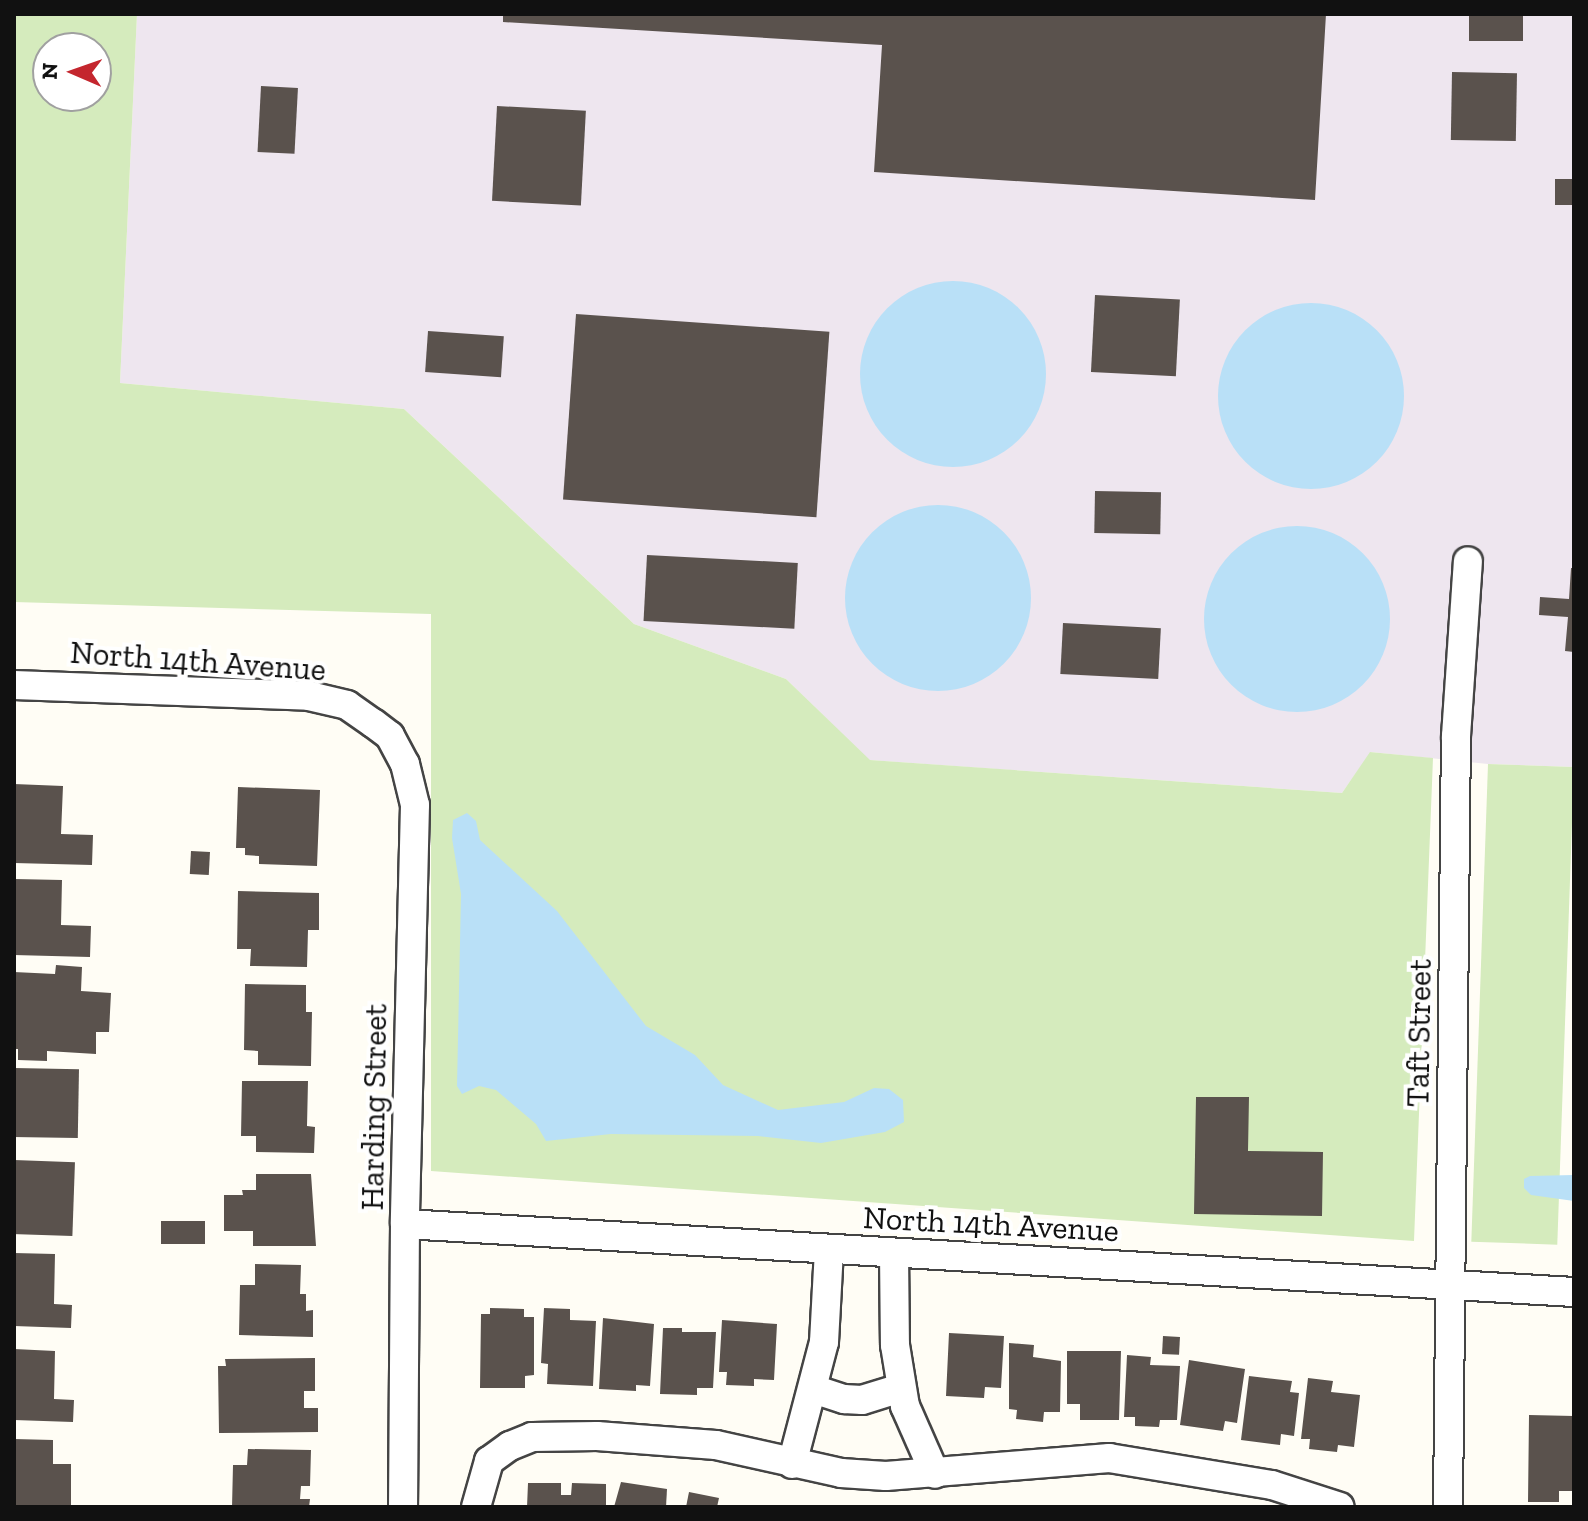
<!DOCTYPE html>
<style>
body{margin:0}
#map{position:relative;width:1588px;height:1521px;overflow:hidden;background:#fffdf5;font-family:"Zilla Slab",serif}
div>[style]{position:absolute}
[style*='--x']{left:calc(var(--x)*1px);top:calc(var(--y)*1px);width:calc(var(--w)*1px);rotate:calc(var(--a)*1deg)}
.industrial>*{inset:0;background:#eee6ef}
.green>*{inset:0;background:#d5ebbd;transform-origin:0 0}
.water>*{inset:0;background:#b9e0f7}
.round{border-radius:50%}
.building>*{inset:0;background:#5a524d;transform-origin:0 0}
.roads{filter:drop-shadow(2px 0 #444) drop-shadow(-2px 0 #444) drop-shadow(0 2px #444) drop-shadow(0 -2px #444)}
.street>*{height:28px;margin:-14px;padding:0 14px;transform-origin:14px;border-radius:14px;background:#fff}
span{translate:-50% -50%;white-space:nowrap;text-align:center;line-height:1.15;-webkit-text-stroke:8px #fff;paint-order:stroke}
.street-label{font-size:32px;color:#111}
.frame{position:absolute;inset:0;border:16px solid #111;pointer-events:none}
.north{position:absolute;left:32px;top:32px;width:80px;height:80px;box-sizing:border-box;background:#fff;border:2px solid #a0a0a0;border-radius:50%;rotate:272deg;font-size:22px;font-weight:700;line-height:32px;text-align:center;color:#111}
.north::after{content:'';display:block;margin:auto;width:28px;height:36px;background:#c4262e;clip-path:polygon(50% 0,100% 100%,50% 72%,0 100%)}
</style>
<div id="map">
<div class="industrial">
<div style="clip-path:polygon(137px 14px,1574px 14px,1574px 767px,1488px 764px,1371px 752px,1342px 793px,869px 760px,786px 679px,634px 624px,404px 409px,120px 383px)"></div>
</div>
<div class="green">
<div style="clip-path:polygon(evenodd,14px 14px,137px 14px,120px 383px,404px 409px,634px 624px,786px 679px,870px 760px,1342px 793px,1370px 752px,1433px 758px,1414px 1241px,431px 1171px,431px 614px,14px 602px,14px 14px,48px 48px,96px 48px,96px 96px,48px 96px,48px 48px)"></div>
<div style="left:1488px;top:764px;width:86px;height:478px;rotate:2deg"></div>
</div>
<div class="water">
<div class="round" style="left:860px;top:281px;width:186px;height:186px"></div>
<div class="round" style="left:1218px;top:303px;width:186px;height:186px"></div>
<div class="round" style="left:845px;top:505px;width:186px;height:186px"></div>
<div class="round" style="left:1204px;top:526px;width:186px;height:186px"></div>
<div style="clip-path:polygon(467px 813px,476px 821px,480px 840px,557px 911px,646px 1026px,695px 1055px,723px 1085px,778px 1110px,844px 1102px,874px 1088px,889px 1089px,903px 1100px,904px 1122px,885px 1132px,821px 1143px,758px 1136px,611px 1134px,546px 1141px,536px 1124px,496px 1090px,479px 1086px,462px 1094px,457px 1086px,461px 894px,452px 838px,453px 820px)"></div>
<div style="clip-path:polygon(1574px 1175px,1574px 1201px,1531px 1195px,1524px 1188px,1524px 1179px,1530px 1176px)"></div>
</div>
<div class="building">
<div style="clip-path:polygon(503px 14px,1326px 14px,1315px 200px,874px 172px,882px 45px,503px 22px)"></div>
<div style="left:1469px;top:14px;width:54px;height:27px"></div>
<div style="left:1452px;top:72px;width:65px;height:68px;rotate:1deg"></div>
<div style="left:261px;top:86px;width:37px;height:66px;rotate:3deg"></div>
<div style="left:497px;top:106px;width:89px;height:95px;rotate:3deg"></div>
<div style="left:1555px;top:179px;width:19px;height:26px"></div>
<div style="left:1095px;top:295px;width:85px;height:77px;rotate:3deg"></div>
<div style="left:576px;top:314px;width:254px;height:186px;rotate:4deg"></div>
<div style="left:428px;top:331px;width:76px;height:41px;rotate:4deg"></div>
<div style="left:1095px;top:491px;width:66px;height:42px;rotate:1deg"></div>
<div style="left:647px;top:555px;width:151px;height:66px;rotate:3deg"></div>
<div style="clip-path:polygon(1571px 568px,1574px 568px,1574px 652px,1565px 651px,1568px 617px,1539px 615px,1540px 597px,1569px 599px)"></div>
<div style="left:1063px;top:623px;width:98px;height:51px;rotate:3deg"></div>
<div style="clip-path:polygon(14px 784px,63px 786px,61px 834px,93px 835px,92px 865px,14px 863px)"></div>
<div style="clip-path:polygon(238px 787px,320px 790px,317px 866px,259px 864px,259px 856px,245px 855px,245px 848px,236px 848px)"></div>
<div style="left:191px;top:851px;width:19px;height:23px;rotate:3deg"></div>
<div style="clip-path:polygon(14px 879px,62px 880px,61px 925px,91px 926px,90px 957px,14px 955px)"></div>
<div style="clip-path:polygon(238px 891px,319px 893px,319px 930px,308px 930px,307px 967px,250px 966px,251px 949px,237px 949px)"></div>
<div style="clip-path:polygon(56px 965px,82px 967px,81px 991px,111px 993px,109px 1032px,96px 1032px,96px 1054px,47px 1051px,47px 1061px,18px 1060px,18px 1049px,14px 1049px,14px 972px,55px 974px)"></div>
<div style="clip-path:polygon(245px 984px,306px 985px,306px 1012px,312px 1012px,311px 1066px,258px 1065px,258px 1051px,244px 1050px)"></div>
<div style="left:14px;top:1068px;width:65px;height:69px;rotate:1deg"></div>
<div style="clip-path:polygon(242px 1081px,308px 1081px,307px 1126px,315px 1127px,314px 1153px,256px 1152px,256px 1136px,241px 1136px)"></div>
<div style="clip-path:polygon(1196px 1097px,1249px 1097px,1248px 1151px,1323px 1152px,1322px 1216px,1194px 1214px)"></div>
<div style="left:14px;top:1160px;width:61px;height:74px;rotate:2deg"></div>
<div style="clip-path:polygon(256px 1174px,311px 1174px,316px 1246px,253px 1246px,253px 1231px,224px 1231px,224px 1195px,243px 1195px,242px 1190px,256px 1190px)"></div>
<div style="left:161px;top:1221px;width:44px;height:23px"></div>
<div style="clip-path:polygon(14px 1253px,55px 1254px,54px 1304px,72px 1305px,71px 1328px,14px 1326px)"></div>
<div style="clip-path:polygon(255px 1264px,301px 1265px,300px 1294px,306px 1294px,306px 1311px,313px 1310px,313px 1337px,239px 1335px,240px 1285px,255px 1285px)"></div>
<div style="clip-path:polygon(490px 1308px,524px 1309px,524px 1317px,534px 1317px,534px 1375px,525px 1376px,525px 1388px,480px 1388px,481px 1314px,490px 1314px)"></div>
<div style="clip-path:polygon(544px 1308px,570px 1309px,570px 1320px,596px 1321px,593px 1386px,547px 1384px,548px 1364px,541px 1363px)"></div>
<div style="clip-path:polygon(603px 1318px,654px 1324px,650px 1386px,636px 1385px,636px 1391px,599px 1389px)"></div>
<div style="clip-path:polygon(722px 1320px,777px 1324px,774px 1380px,754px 1379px,754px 1386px,726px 1385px,727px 1372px,719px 1372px)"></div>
<div style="clip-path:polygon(663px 1328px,682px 1328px,682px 1332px,716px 1332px,713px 1388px,697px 1388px,697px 1395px,660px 1394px)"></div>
<div style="clip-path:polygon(949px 1333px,1004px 1336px,1001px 1388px,985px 1387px,984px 1398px,946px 1396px)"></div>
<div style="left:1163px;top:1336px;width:17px;height:18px;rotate:3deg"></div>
<div style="clip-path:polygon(1009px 1343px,1034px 1345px,1033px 1357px,1061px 1361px,1060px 1412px,1044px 1412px,1043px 1422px,1016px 1419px,1017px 1410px,1009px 1409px)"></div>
<div style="clip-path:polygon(14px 1349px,55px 1351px,54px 1399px,74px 1400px,73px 1422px,14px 1420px)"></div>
<div style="clip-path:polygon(1067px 1351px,1121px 1351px,1119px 1420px,1080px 1420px,1080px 1404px,1067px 1404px)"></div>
<div style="clip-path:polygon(1127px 1355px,1151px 1357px,1150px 1365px,1180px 1366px,1177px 1420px,1160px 1420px,1159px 1427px,1135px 1426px,1135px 1417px,1124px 1417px)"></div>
<div style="clip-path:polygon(315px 1358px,315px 1391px,304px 1391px,304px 1408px,318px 1408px,318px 1432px,219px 1433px,218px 1366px,226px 1366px,225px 1359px)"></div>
<div style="clip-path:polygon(1189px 1360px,1245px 1369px,1237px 1423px,1225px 1421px,1223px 1431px,1180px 1425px)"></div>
<div style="clip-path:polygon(1249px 1376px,1292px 1381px,1290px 1392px,1299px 1393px,1294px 1436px,1281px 1434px,1280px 1445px,1241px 1440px)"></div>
<div style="clip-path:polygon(1308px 1378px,1333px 1381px,1331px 1392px,1360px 1395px,1354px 1447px,1338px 1445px,1337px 1452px,1309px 1449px,1310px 1439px,1301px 1439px)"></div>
<div style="clip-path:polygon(1529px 1415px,1574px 1416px,1574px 1491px,1559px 1491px,1559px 1502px,1528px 1502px)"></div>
<div style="clip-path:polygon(14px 1439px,53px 1440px,53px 1464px,71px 1464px,71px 1507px,14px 1507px)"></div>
<div style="clip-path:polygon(248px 1449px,311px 1450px,310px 1486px,301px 1486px,300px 1499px,310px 1499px,309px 1507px,232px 1507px,233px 1465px,247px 1465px)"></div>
<div style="clip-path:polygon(621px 1482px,667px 1489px,666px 1507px,614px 1507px)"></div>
<div style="clip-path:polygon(528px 1483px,561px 1483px,561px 1495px,571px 1495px,572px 1483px,606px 1484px,606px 1507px,527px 1507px)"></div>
<div style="clip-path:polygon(689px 1492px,719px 1498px,717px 1507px,686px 1507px)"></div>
</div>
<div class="roads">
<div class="street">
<div style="--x:14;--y:685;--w:295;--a:2.1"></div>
<div style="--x:309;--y:696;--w:39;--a:13"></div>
<div style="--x:347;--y:705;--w:32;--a:35"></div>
<div style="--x:373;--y:723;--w:21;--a:37"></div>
<div style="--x:390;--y:736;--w:32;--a:62"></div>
<div style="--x:405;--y:764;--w:42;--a:76.3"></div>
<div style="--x:415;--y:805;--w:419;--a:91.4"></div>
<div style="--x:405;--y:1224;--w:283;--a:90.4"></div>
<div style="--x:405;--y:1224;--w:1171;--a:3.33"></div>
<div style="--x:894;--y:1253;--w:92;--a:89.4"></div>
<div style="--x:895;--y:1345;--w:62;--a:80.7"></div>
<div style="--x:905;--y:1406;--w:74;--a:66.2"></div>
<div style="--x:813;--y:1389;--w:33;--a:18"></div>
<div style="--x:844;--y:1399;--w:18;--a:3"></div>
<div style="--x:862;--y:1400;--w:41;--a:-17.1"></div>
<div style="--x:792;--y:1464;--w:126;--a:-75.3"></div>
<div style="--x:824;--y:1342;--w:93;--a:-86.9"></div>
<div style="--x:476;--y:1507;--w:48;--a:-74.2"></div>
<div style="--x:489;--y:1461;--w:26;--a:-36"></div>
<div style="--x:510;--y:1446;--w:24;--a:-22"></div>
<div style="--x:532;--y:1437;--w:65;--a:-0.9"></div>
<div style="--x:597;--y:1436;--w:119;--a:4.3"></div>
<div style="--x:716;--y:1445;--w:128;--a:12.6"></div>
<div style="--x:841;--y:1473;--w:45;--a:3.8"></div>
<div style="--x:886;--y:1476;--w:224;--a:-4.6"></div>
<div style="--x:1109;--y:1458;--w:165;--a:9.4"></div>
<div style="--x:1272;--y:1485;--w:71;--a:17.9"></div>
<div style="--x:1448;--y:1507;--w:771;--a:-89.41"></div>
<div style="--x:1456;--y:736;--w:175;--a:-86.1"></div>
</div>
</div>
<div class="street-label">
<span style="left:198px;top:661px;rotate:4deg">North 14th Avenue</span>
<span style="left:1419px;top:1033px;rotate:-89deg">Taft Street</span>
<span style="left:374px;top:1107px;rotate:-89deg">Harding Street</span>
<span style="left:991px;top:1224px;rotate:3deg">North 14th Avenue</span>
</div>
<div class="frame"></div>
<div class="north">N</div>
</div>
